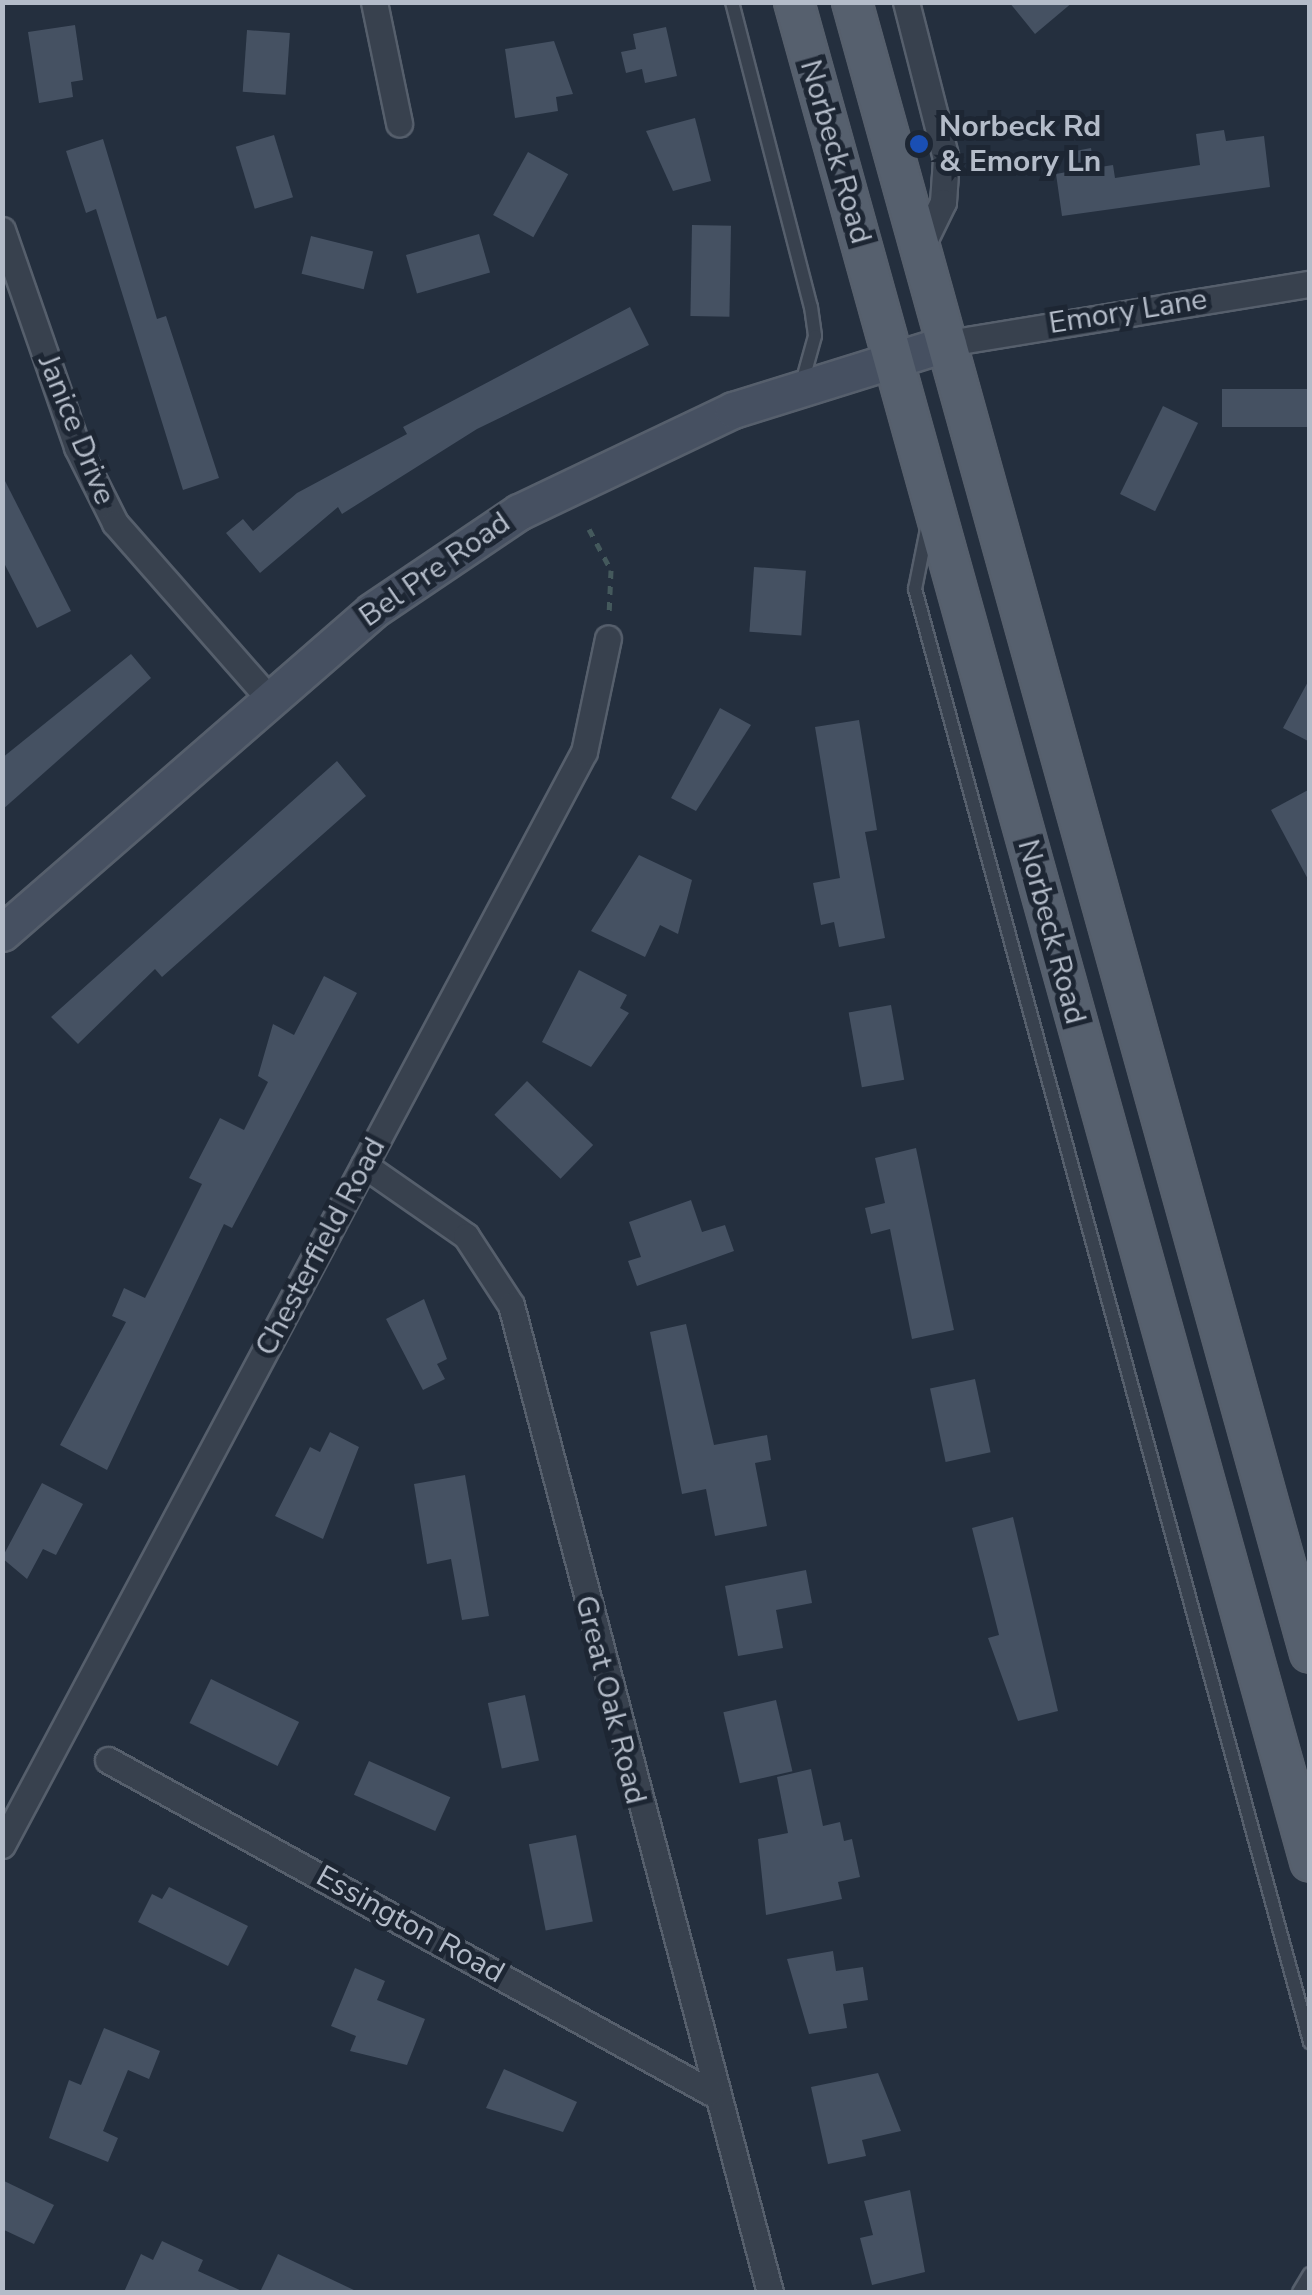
<!DOCTYPE html>
<style>
body{margin:0}
#map{position:relative;width:1312px;height:2295px;overflow:hidden;background:#242f3e;font-family:"Nunito Sans",sans-serif}
div>[style]{position:absolute}
[style*='--x']{left:calc(var(--x)*1px);top:calc(var(--y)*1px);width:calc(var(--w)*1px);rotate:calc(var(--a)*1deg)}
.building>*{inset:0;background:#455162;transform-origin:0 0}
.path>*{height:5px;margin-top:-2.5px;transform-origin:0;background:repeating-linear-gradient(90deg,#44595c 0 8px,transparent 0 16px)}
.roads{filter:drop-shadow(2px 0 #565f6c) drop-shadow(-2px 0 #565f6c) drop-shadow(0 2px #565f6c) drop-shadow(0 -2px #565f6c)}
.lane>*{height:12px;margin:-6px;padding:0 6px;transform-origin:6px;border-radius:6px;background:#38414e}
.street>*{height:25px;margin:-12.5px;padding:0 12.5px;transform-origin:12.5px;border-radius:12.5px;background:#38414e}
.secondary>*{height:35px;margin:-17.5px;padding:0 17.5px;transform-origin:17.5px;border-radius:17.5px;background:#465061}
.primary>*{height:38px;margin:-19px;padding:0 19px;transform-origin:19px;border-radius:19px;background:#56606e}
.dots>*{width:28px;height:28px;translate:-50% -50%;box-sizing:border-box;border:5px solid #1d2633;border-radius:50%}
span{translate:-50% -50%;white-space:nowrap;text-align:center;line-height:1.15;-webkit-text-stroke:10px #1d2633;paint-order:stroke}
.poi-label{font-size:30px;color:#b4bcc9;font-weight:700}
.left{translate:0 -50%;text-align:left}
.street-label{font-size:30px;color:#b4bcc9}
.frame{position:absolute;inset:0;border:5px solid #b4bcc9;pointer-events:none}
</style>
<div id="map">
<div class="building">
<div style="clip-path:polygon(1009px 2px,1073px 2px,1035px 34px)"></div>
<div style="clip-path:polygon(75px 25px,83px 80px,71px 82px,73px 97px,39px 103px,28px 32px)"></div>
<div style="clip-path:polygon(666px 27px,677px 76px,645px 83px,642px 69px,626px 73px,621px 52px,636px 49px,633px 34px)"></div>
<div style="left:247px;top:30px;width:43px;height:62px;rotate:4deg"></div>
<div style="clip-path:polygon(554px 41px,573px 94px,556px 97px,558px 111px,515px 118px,505px 49px)"></div>
<div style="clip-path:polygon(695px 118px,711px 181px,673px 191px,646px 131px)"></div>
<div style="clip-path:polygon(1224px 130px,1226px 141px,1264px 136px,1270px 187px,1062px 216px,1056px 174px,1072px 171px,1070px 152px,1091px 148px,1094px 168px,1113px 165px,1115px 178px,1200px 165px,1196px 134px)"></div>
<div style="left:274px;top:135px;width:65px;height:40px;rotate:73deg"></div>
<div style="clip-path:polygon(103px 139px,157px 319px,166px 316px,219px 478px,183px 490px,96px 209px,86px 213px,66px 151px)"></div>
<div style="left:528px;top:152px;width:46px;height:72px;rotate:29deg"></div>
<div style="left:692px;top:225px;width:39px;height:91px;rotate:1deg"></div>
<div style="left:479px;top:234px;width:40px;height:76px;rotate:74deg"></div>
<div style="left:311px;top:236px;width:64px;height:39px;rotate:14deg"></div>
<div style="clip-path:polygon(630px 307px,649px 345px,477px 429px,342px 514px,338px 507px,260px 573px,226px 533px,243px 519px,253px 531px,297px 493px,407px 434px,403px 427px)"></div>
<div style="left:1310px;top:389px;width:38px;height:88px;rotate:90deg"></div>
<div style="left:1163px;top:406px;width:39px;height:98px;rotate:26deg"></div>
<div style="clip-path:polygon(3px 477px,71px 611px,37px 628px,2px 559px)"></div>
<div style="left:754px;top:567px;width:52px;height:65px;rotate:4deg"></div>
<div style="clip-path:polygon(131px 654px,151px 678px,2px 810px,2px 758px)"></div>
<div style="clip-path:polygon(1310px 678px,1310px 742px,1283px 728px)"></div>
<div style="clip-path:polygon(720px 708px,751px 725px,696px 811px,671px 798px)"></div>
<div style="clip-path:polygon(859px 720px,877px 830px,865px 832px,885px 938px,839px 947px,834px 922px,821px 925px,813px 883px,840px 878px,815px 727px)"></div>
<div style="clip-path:polygon(337px 761px,366px 796px,162px 977px,155px 969px,78px 1044px,51px 1017px)"></div>
<div style="clip-path:polygon(1310px 789px,1310px 883px,1271px 810px)"></div>
<div style="clip-path:polygon(639px 855px,692px 880px,678px 934px,660px 925px,645px 957px,591px 931px)"></div>
<div style="clip-path:polygon(579px 970px,627px 995px,620px 1008px,629px 1013px,591px 1067px,542px 1042px)"></div>
<div style="clip-path:polygon(324px 976px,357px 993px,232px 1228px,224px 1224px,107px 1470px,60px 1445px,126px 1322px,112px 1316px,124px 1288px,145px 1298px,202px 1184px,189px 1178px,220px 1118px,244px 1130px,268px 1082px,258px 1076px,273px 1024px,294px 1035px)"></div>
<div style="left:891px;top:1005px;width:76px;height:43px;rotate:80deg"></div>
<div style="left:527px;top:1081px;width:92px;height:47px;rotate:44deg"></div>
<div style="clip-path:polygon(916px 1148px,954px 1330px,912px 1339px,890px 1229px,871px 1234px,865px 1208px,885px 1203px,875px 1158px)"></div>
<div style="clip-path:polygon(691px 1200px,702px 1232px,725px 1225px,734px 1251px,637px 1286px,628px 1261px,641px 1257px,629px 1222px)"></div>
<div style="clip-path:polygon(424px 1299px,447px 1359px,437px 1364px,445px 1379px,423px 1390px,386px 1319px)"></div>
<div style="clip-path:polygon(686px 1324px,714px 1445px,767px 1435px,771px 1460px,755px 1463px,767px 1526px,715px 1536px,706px 1489px,682px 1494px,650px 1332px)"></div>
<div style="left:975px;top:1379px;width:75px;height:46px;rotate:78deg"></div>
<div style="clip-path:polygon(330px 1432px,359px 1447px,323px 1539px,275px 1516px,310px 1447px,320px 1452px)"></div>
<div style="clip-path:polygon(465px 1475px,489px 1616px,462px 1620px,451px 1559px,427px 1564px,414px 1484px)"></div>
<div style="clip-path:polygon(42px 1483px,83px 1504px,56px 1555px,43px 1549px,27px 1579px,2px 1558px)"></div>
<div style="clip-path:polygon(1013px 1517px,1058px 1711px,1018px 1721px,988px 1638px,999px 1635px,972px 1528px)"></div>
<div style="clip-path:polygon(806px 1570px,812px 1603px,776px 1610px,783px 1648px,738px 1656px,725px 1586px)"></div>
<div style="left:211px;top:1679px;width:98px;height:49px;rotate:26deg"></div>
<div style="left:525px;top:1695px;width:67px;height:38px;rotate:78deg"></div>
<div style="left:776px;top:1700px;width:73px;height:54px;rotate:77deg"></div>
<div style="left:369px;top:1761px;width:89px;height:37px;rotate:24deg"></div>
<div style="clip-path:polygon(811px 1769px,823px 1826px,840px 1822px,844px 1841px,852px 1839px,860px 1877px,838px 1882px,842px 1899px,766px 1915px,758px 1839px,788px 1833px,777px 1777px)"></div>
<div style="left:576px;top:1835px;width:88px;height:48px;rotate:79deg"></div>
<div style="clip-path:polygon(169px 1887px,248px 1926px,228px 1966px,138px 1922px,152px 1894px,162px 1899px)"></div>
<div style="clip-path:polygon(833px 1951px,836px 1971px,863px 1967px,868px 2000px,843px 2004px,847px 2028px,809px 2034px,787px 1959px)"></div>
<div style="clip-path:polygon(355px 1968px,385px 1981px,377px 2000px,425px 2019px,407px 2065px,350px 2051px,356px 2036px,331px 2026px)"></div>
<div style="clip-path:polygon(104px 2028px,160px 2051px,149px 2079px,128px 2070px,103px 2131px,118px 2138px,108px 2162px,49px 2138px,69px 2080px,81px 2085px)"></div>
<div style="clip-path:polygon(504px 2069px,577px 2102px,563px 2132px,486px 2108px)"></div>
<div style="clip-path:polygon(878px 2073px,901px 2131px,862px 2140px,866px 2156px,828px 2164px,811px 2087px)"></div>
<div style="clip-path:polygon(2px 2180px,54px 2205px,34px 2244px,2px 2229px)"></div>
<div style="clip-path:polygon(910px 2190px,925px 2272px,872px 2285px,860px 2238px,873px 2235px,864px 2201px)"></div>
<div style="clip-path:polygon(162px 2241px,203px 2260px,198px 2271px,244px 2292px,124px 2292px,141px 2254px,153px 2260px)"></div>
<div style="clip-path:polygon(278px 2254px,358px 2292px,260px 2292px)"></div>
</div>
<div class="path">
<div style="--x:589;--y:529;--w:47;--a:61.8"></div>
<div style="--x:611;--y:570;--w:45;--a:92.5"></div>
</div>
<div class="roads">
<div class="lane">
<div style="--x:732;--y:2;--w:315;--a:75.5"></div>
<div style="--x:811;--y:307;--w:29;--a:82"></div>
<div style="--x:815;--y:336;--w:49;--a:105.5"></div>
<div style="--x:929;--y:519;--w:71;--a:101.3"></div>
<div style="--x:915;--y:589;--w:1506;--a:74.79"></div>
<div style="--x:1299;--y:2292;--w:21;--a:-59"></div>
</div>
<div class="street">
<div style="--x:374;--y:2;--w:124;--a:78.3"></div>
<div style="--x:906;--y:2;--w:162;--a:75.7"></div>
<div style="--x:946;--y:159;--w:43;--a:94"></div>
<div style="--x:943;--y:202;--w:50;--a:116.1"></div>
<div style="--x:2;--y:230;--w:230;--a:70.9"></div>
<div style="--x:77;--y:447;--w:85;--a:63.4"></div>
<div style="--x:115;--y:523;--w:232;--a:48.7"></div>
<div style="--x:948;--y:343;--w:367;--a:-9.3"></div>
<div style="--x:364;--y:1165;--w:124;--a:34.8"></div>
<div style="--x:466;--y:1236;--w:82;--a:56.9"></div>
<div style="--x:511;--y:1305;--w:1020;--a:75.3"></div>
<div style="--x:108;--y:1760;--w:687;--a:28.88"></div>
<div style="--x:2;--y:1845;--w:1238;--a:-61.97"></div>
<div style="--x:584;--y:752;--w:116;--a:-78.1"></div>
</div>
<div class="secondary">
<div style="--x:2;--y:933;--w:490;--a:-41"></div>
<div style="--x:372;--y:611;--w:177;--a:-34"></div>
<div style="--x:519;--y:512;--w:237;--a:-25.5"></div>
<div style="--x:733;--y:410;--w:225;--a:-17.3"></div>
</div>
<div class="primary">
<div style="--x:794;--y:2;--w:1930;--a:74.49"></div>
<div style="--x:852;--y:2;--w:1713;--a:74.5"></div>
</div>
</div>
<div class="dots">
<div style="left:919px;top:144px;background:#1a4fb4"></div>
</div>
<div class="poi-label">
<span class="left" style="left:939px;top:144px">Norbeck Rd<br>&amp; Emory Ln</span>
</div>
<div class="street-label">
<span style="left:835px;top:152px;rotate:74deg">Norbeck Road</span>
<span style="left:1128px;top:312px;rotate:-9deg">Emory Lane</span>
<span style="left:76px;top:430px;rotate:68deg">Janice Drive</span>
<span style="left:435px;top:570px;rotate:-35deg">Bel Pre Road</span>
<span style="left:1051px;top:932px;rotate:75deg">Norbeck Road</span>
<span style="left:321px;top:1247px;rotate:-62deg">Chesterfield Road</span>
<span style="left:610px;top:1700px;rotate:76deg">Great Oak Road</span>
<span style="left:410px;top:1925px;rotate:29deg">Essington Road</span>
</div>
<div class="frame"></div>
</div>
